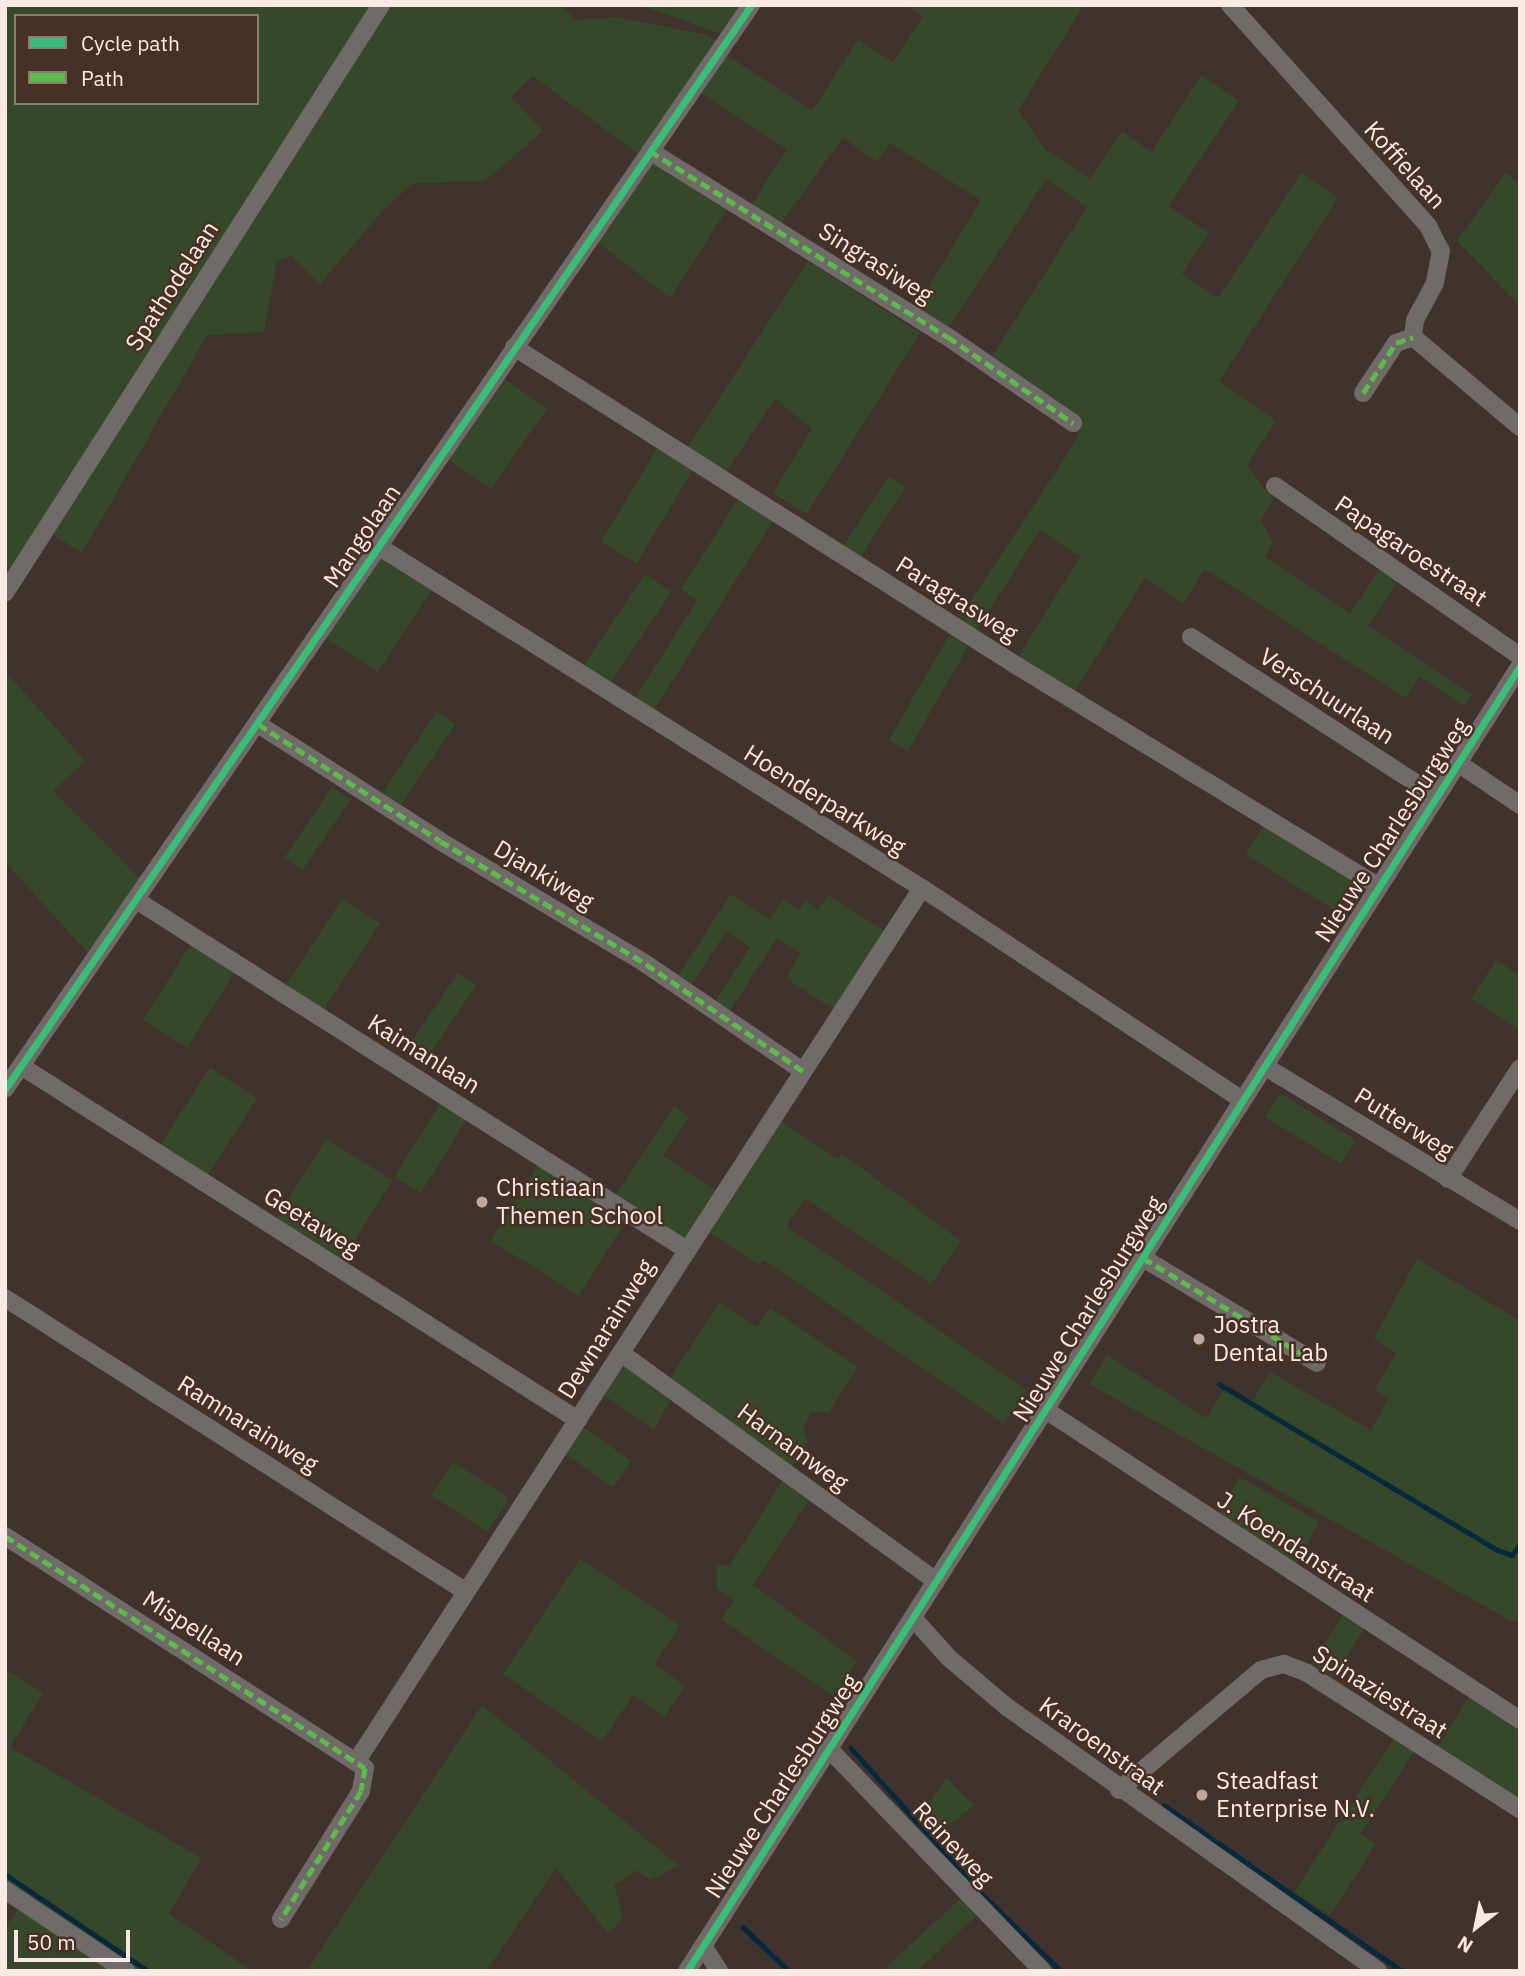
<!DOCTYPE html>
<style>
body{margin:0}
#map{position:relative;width:1525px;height:1976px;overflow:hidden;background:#40332d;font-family:"IBM Plex Sans",sans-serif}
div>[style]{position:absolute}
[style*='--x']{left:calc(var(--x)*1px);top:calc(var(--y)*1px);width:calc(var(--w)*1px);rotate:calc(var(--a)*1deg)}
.green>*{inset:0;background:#35492a;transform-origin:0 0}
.stream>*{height:4.5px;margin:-2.25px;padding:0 2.25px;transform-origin:2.25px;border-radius:2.25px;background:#062a3d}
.minor>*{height:18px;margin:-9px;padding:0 9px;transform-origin:9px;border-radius:9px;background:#706a69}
.quiet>*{height:5px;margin-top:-2.5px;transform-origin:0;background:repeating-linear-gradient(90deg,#5cbc4b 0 10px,transparent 0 15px)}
.cycleway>*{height:7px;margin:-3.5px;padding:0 3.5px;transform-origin:3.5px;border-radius:3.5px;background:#3abd76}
.dots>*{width:19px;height:19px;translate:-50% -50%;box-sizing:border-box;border:4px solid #483025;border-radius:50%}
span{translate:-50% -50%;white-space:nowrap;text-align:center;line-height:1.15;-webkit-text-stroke:5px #483025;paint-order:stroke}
.street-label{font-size:24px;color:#faeae3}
.poi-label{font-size:24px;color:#faeae3}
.left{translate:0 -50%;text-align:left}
.frame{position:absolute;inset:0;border:7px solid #faeae3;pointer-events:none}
.legend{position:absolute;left:14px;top:14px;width:245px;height:91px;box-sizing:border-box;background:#483025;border:2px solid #8f7a71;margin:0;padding:9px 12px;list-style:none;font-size:21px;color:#faeae3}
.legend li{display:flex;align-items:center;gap:14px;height:35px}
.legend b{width:35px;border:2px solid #8f7a71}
.north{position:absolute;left:1441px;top:1892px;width:70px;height:70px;-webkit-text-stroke:5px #483025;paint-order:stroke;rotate:212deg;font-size:19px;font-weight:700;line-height:28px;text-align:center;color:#faeae3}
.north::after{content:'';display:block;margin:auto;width:24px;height:32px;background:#faeae3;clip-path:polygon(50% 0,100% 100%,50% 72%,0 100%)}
.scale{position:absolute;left:14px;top:1930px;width:116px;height:32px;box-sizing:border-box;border:4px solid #faeae3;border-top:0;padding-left:9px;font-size:21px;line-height:24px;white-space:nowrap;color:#faeae3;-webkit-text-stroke:5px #483025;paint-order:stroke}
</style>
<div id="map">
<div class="green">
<div style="clip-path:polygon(evenodd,5px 5px,375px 5px,5px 583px,5px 5px,16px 16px,257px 16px,257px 103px,16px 103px,16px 16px)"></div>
<div style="clip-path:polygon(386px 5px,561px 5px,575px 20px,616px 17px,708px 35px,717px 43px,641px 156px,533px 76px,511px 97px,543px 131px,485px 181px,413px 183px,383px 210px,320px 284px,291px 256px,277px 260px,264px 332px,207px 335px,82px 553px,49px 532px)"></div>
<div style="clip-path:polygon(641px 5px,745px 5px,724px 35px)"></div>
<div style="clip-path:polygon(907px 5px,1084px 5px,1018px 110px,1045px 149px,1090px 179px,1122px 132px,1152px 152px,1201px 75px,1239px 101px,1169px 206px,1209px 233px,1182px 274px,1218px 298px,1301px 173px,1338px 198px,1219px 381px,1276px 421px,1247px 465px,1273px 500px,1261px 520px,1273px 543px,1265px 557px,1350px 614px,1381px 568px,1399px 580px,1368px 626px,1472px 695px,1464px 706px,1420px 677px,1405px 698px,1205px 569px,1183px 603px,1145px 578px,1073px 694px,1017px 659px,1080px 557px,1040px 530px,976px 631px,958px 620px,1071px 449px,1082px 426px,990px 360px,1087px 207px,1046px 179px,947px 330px,914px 312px,981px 200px,890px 143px,876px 162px,843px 137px,779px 226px,750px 208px,787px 149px,698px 91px,725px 54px,812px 111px,858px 40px,893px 62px,923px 16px)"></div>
<div style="clip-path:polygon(654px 163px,729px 206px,670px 298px,595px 240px,645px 168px)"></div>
<div style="clip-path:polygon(1506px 173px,1520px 184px,1520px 306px,1457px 241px)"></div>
<div style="clip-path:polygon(808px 261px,920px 333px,807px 514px,773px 493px,812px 429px,775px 398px,724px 475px,685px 451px)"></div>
<div style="left:502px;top:377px;width:55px;height:98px;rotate:35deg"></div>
<div style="left:659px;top:445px;width:42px;height:113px;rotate:31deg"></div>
<div style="left:889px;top:476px;width:20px;height:83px;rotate:33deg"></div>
<div style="clip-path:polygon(740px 496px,775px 518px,652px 713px,633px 701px,697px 601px,681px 589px)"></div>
<div style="left:379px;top:555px;width:63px;height:99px;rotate:33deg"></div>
<div style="left:645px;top:574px;width:32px;height:110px;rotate:34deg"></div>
<div style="left:951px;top:632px;width:22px;height:125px;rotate:30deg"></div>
<div style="clip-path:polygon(5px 671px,85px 761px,53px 791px,141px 880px,89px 954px,5px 862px)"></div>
<div style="left:437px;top:712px;width:22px;height:100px;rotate:34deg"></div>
<div style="left:332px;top:787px;width:22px;height:85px;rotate:34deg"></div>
<div style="left:1265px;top:824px;width:112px;height:36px;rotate:32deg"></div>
<div style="clip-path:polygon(731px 894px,770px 919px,783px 899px,799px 910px,806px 901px,818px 910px,829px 895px,886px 932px,835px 1010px,786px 978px,801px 953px,777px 938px,729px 1012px,714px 1003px,750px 947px,726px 931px,690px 987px,676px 979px)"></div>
<div style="left:342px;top:899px;width:45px;height:106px;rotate:33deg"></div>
<div style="left:192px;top:942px;width:52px;height:92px;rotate:32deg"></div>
<div style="clip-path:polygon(1496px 960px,1520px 976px,1520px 1030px,1471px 999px)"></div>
<div style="left:458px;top:973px;width:22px;height:93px;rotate:34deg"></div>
<div style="left:210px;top:1068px;width:56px;height:94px;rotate:33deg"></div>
<div style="left:1280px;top:1093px;width:89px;height:28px;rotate:32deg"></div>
<div style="left:441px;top:1102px;width:31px;height:88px;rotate:32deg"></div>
<div style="clip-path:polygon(674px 1106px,689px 1117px,663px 1156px,716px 1190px,685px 1237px,678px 1238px,614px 1198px)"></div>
<div style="clip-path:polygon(779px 1120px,838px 1159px,842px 1154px,961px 1241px,931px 1284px,805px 1198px,786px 1226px,1027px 1390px,1004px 1424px,764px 1260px,760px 1265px,708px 1232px)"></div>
<div style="left:326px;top:1139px;width:78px;height:96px;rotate:32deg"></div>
<div style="left:538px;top:1165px;width:104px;height:89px;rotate:32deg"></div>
<div style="clip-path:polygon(1417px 1259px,1520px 1321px,1520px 1622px,1513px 1622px,1089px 1384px,1107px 1355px,1206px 1418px,1226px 1388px,1251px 1404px,1270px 1372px,1371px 1430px,1389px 1398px,1375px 1390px,1396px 1353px,1374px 1338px)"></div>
<div style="clip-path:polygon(720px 1302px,757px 1327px,770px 1308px,858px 1367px,828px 1413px,811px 1412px,803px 1429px,808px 1443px,791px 1468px,669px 1380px)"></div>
<div style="clip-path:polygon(620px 1365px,627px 1365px,671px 1399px,654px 1429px,601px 1393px)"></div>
<div style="left:580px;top:1425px;width:63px;height:32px;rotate:35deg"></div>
<div style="left:453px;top:1462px;width:67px;height:40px;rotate:33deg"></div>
<div style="clip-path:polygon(785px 1477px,811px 1496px,753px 1585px,857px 1661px,834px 1697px,721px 1619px,734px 1600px,717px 1589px,717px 1564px,729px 1567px)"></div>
<div style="left:1239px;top:1477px;width:92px;height:49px;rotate:29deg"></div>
<div style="clip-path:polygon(580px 1559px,680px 1626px,654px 1664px,685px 1686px,664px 1717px,633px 1695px,602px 1741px,503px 1674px)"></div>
<div style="left:1343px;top:1614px;width:26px;height:59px;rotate:32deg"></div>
<div style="clip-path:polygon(5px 1669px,43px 1693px,10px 1747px,201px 1858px,169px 1914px,252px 1971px,137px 1971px,5px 1882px)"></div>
<div style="clip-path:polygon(1471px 1694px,1520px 1725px,1520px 1801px,1437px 1747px)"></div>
<div style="clip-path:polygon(482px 1705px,679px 1866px,650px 1880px,638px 1870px,614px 1885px,623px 1918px,608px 1934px,556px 1868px,486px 1971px,307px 1971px)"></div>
<div style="clip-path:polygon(1396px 1735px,1416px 1748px,1361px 1834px,1376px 1844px,1330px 1915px,1294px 1892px)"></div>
<div style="clip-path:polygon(946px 1778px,974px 1805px,936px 1836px,919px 1819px)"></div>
<div style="clip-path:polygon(961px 1898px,977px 1915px,917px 1971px,884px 1969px)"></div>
<div style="clip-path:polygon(20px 1906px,115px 1971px,5px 1971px,5px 1928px)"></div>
</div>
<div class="stream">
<div style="--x:1219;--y:1384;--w:325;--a:30.8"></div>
<div style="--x:1498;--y:1550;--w:15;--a:20"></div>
<div style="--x:1512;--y:1555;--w:14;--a:-54"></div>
<div style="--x:851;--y:1748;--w:195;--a:48.1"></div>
<div style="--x:981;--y:1893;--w:112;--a:44.3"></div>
<div style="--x:1164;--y:1805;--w:290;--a:34.9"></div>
<div style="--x:5;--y:1874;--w:173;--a:34.1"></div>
<div style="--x:743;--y:1927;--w:64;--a:43.7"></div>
</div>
<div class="minor">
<div style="--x:1230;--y:5;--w:297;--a:48.1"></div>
<div style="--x:1428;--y:226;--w:28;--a:63"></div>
<div style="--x:1441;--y:251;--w:33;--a:101"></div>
<div style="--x:1435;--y:283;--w:42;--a:118.4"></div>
<div style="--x:1415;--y:320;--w:17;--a:97"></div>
<div style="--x:1413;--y:337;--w:140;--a:40.1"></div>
<div style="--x:650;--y:151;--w:351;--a:32"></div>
<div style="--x:948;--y:337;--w:152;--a:34.5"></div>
<div style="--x:514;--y:347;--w:598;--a:32.36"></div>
<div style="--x:1019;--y:667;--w:421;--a:31.4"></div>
<div style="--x:1363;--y:393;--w:60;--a:-56.6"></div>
<div style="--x:1396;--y:343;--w:18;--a:-19"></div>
<div style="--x:1275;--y:486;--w:298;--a:34.8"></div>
<div style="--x:378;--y:546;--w:643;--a:32.16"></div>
<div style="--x:922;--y:888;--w:384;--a:33.5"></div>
<div style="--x:5;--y:593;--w:698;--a:-57.4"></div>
<div style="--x:1191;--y:637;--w:292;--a:33"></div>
<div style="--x:258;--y:724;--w:216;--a:32.7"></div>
<div style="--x:440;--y:841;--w:240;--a:30.8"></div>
<div style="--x:646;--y:964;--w:190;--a:34.3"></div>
<div style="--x:1458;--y:763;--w:75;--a:34.1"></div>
<div style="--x:136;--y:900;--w:651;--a:32.44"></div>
<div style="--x:21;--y:1066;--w:660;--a:32.44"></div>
<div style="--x:1264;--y:1066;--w:299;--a:31.2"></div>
<div style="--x:5;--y:1089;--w:1316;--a:-55.46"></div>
<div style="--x:1448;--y:1179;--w:132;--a:-57"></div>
<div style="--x:1143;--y:1258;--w:203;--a:31.1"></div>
<div style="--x:5;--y:1298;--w:545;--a:32.5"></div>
<div style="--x:621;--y:1353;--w:389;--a:35.9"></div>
<div style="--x:1047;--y:1411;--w:565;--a:33.16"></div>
<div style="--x:5;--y:1536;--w:428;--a:32.8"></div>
<div style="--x:365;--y:1768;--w:23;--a:100"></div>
<div style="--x:361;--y:1791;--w:151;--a:122"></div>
<div style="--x:913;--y:1618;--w:54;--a:48"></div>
<div style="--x:949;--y:1658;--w:76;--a:40.2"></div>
<div style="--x:1007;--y:1707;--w:455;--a:35.4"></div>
<div style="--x:829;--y:1749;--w:308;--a:46.1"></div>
<div style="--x:356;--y:1762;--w:1041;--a:-57.07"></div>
<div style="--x:1119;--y:1790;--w:186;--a:-40.2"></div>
<div style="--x:1261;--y:1670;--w:24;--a:-15"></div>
<div style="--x:1284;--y:1664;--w:25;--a:21"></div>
<div style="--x:1307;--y:1673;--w:253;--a:32.6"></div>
<div style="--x:5;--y:1890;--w:146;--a:33.8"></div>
<div style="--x:703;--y:1946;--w:30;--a:57"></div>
<div style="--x:687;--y:1971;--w:1548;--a:-57.45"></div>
</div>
<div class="quiet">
<div style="--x:650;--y:151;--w:351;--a:32"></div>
<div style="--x:948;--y:337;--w:152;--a:34.5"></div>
<div style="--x:1363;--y:393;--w:60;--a:-56.6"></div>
<div style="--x:1396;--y:343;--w:18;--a:-19"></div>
<div style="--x:258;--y:724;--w:216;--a:32.7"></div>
<div style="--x:440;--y:841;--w:240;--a:30.8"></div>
<div style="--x:646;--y:964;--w:190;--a:34.3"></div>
<div style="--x:1143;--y:1258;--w:203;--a:31.1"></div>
<div style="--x:5;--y:1536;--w:428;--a:32.8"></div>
<div style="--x:365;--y:1768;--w:23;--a:100"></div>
<div style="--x:361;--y:1791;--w:151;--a:122"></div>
</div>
<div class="cycleway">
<div style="--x:5;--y:1089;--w:1316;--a:-55.46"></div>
<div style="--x:687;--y:1971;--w:1548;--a:-57.45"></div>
</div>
<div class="dots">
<div style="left:482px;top:1202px;background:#b9aaa3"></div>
<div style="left:1199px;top:1339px;background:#b9aaa3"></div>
<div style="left:1202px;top:1795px;background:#b9aaa3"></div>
</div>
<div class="street-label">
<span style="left:1405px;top:165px;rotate:48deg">Koffielaan</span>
<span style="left:876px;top:263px;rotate:32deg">Singrasiweg</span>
<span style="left:172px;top:286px;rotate:-57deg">Spathodelaan</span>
<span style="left:362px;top:536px;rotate:-56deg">Mangolaan</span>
<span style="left:1411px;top:551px;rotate:34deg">Papagaroestraat</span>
<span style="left:957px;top:599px;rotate:32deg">Paragrasweg</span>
<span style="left:1327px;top:696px;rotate:33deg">Verschuurlaan</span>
<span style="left:825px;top:800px;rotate:32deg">Hoenderparkweg</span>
<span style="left:1392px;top:830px;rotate:-57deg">Nieuwe Charlesburgweg</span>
<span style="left:544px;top:875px;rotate:31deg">Djankiweg</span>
<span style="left:424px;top:1054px;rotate:32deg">Kaimanlaan</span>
<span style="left:1404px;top:1123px;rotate:32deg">Putterweg</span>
<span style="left:312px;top:1222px;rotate:32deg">Geetaweg</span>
<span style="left:1088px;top:1309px;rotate:-58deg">Nieuwe Charlesburgweg</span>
<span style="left:606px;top:1329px;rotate:-58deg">Dewnarainweg</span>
<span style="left:248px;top:1424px;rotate:32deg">Ramnarainweg</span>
<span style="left:793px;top:1447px;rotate:36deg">Harnamweg</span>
<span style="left:1296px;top:1547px;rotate:33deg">J. Koendanstraat</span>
<span style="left:194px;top:1628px;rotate:33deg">Mispellaan</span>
<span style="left:1380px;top:1692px;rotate:32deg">Spinaziestraat</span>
<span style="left:1102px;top:1746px;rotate:36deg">Kraroenstraat</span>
<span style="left:782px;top:1786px;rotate:-57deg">Nieuwe Charlesburgweg</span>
<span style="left:953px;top:1844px;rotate:47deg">Reineweg</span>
</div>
<div class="poi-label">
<span class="left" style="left:496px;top:1202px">Christiaan<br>Themen School</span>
<span class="left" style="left:1213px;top:1339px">Jostra<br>Dental Lab</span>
<span class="left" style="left:1216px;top:1795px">Steadfast<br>Enterprise N.V.</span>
</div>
<div class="frame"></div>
<ul class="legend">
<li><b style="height:9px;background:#3abd76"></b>Cycle path</li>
<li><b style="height:9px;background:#5cbc4b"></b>Path</li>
</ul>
<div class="north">N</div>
<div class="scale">50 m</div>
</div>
